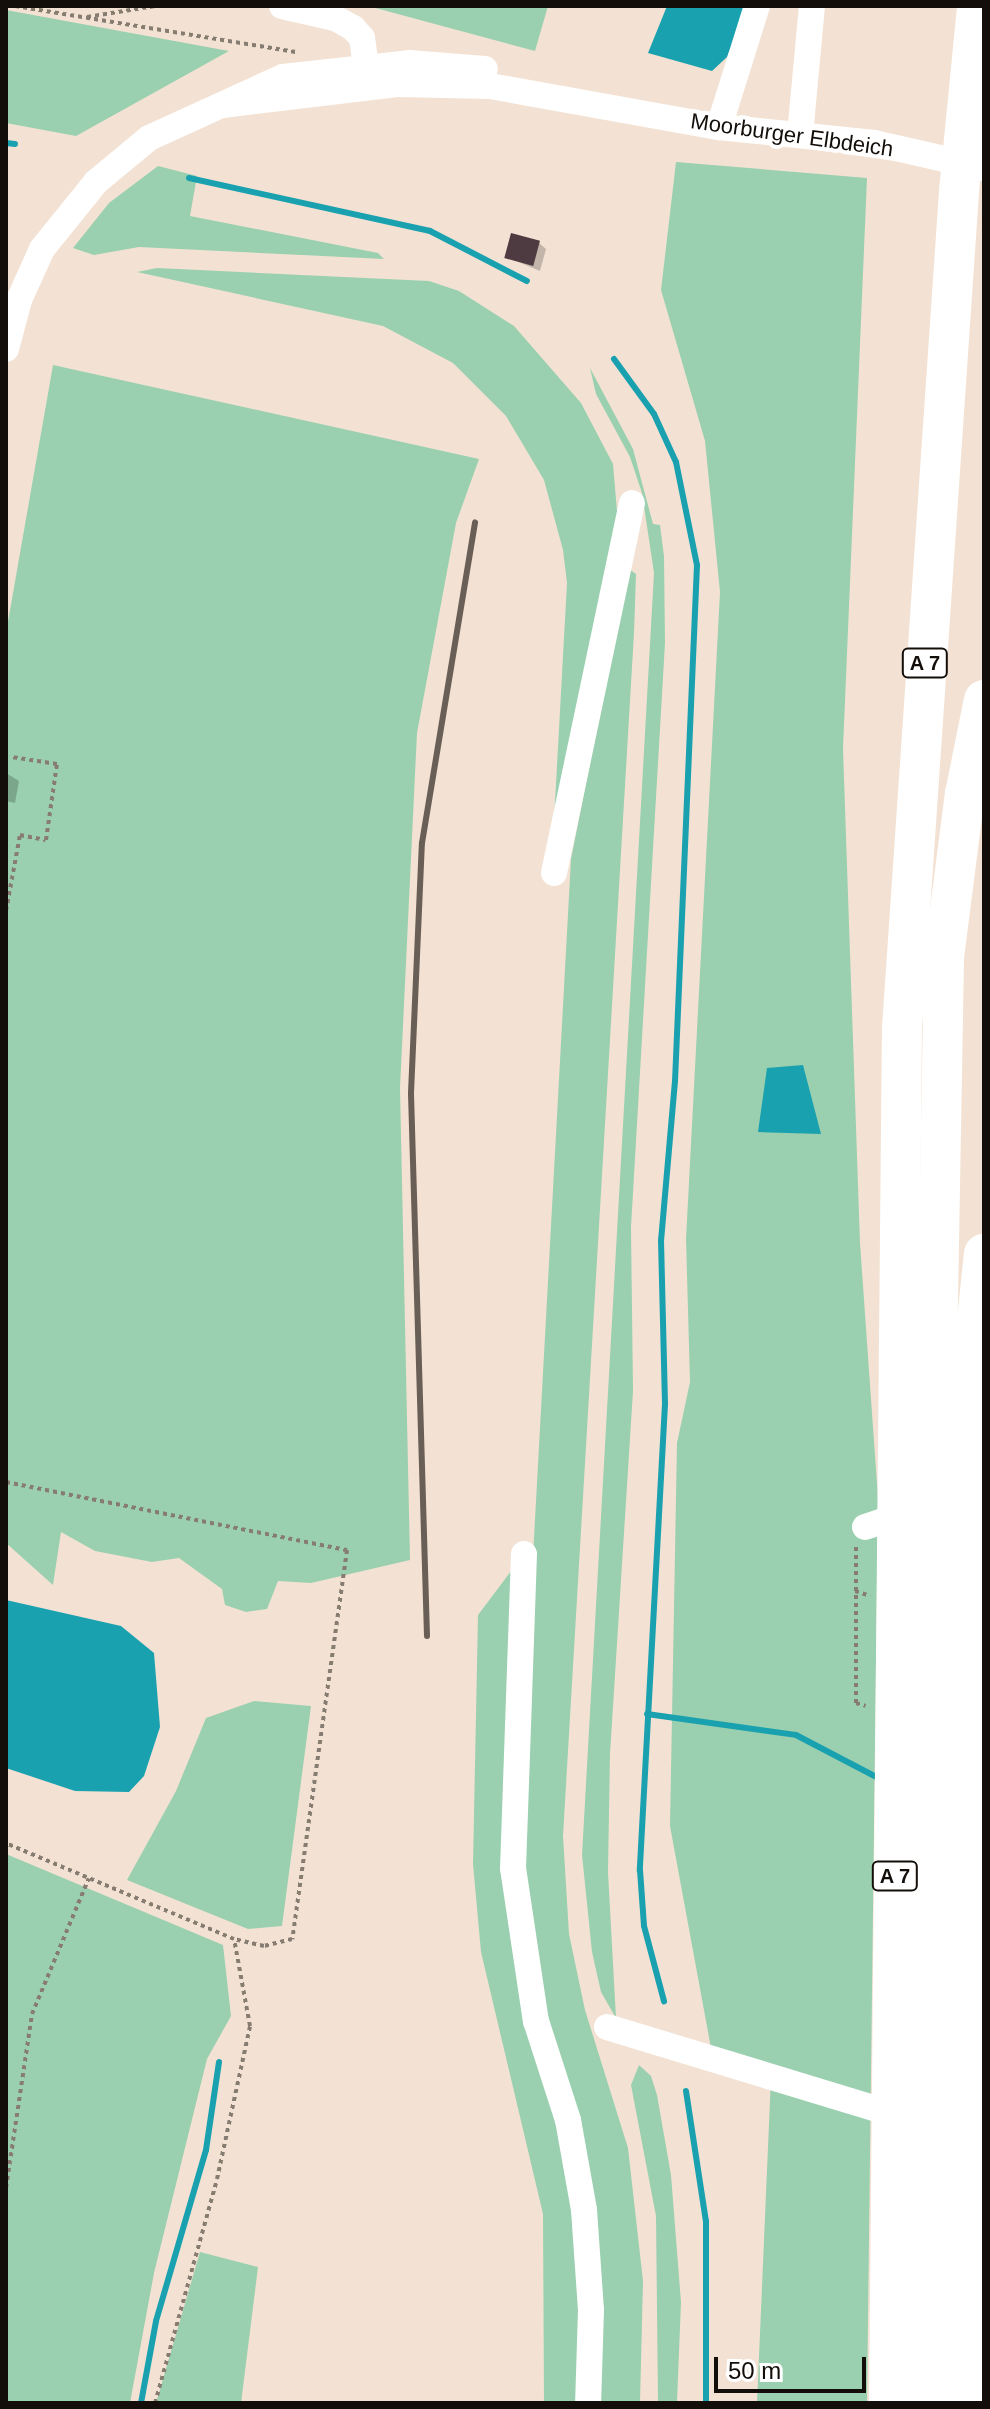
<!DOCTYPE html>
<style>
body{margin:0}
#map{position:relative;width:990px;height:2409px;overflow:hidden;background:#f3e2d3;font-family:Arial,sans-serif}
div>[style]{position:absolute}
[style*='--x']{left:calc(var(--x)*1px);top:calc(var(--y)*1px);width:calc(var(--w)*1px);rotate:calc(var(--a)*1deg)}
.green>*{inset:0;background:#9ad0af}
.water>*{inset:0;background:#1aa1af}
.shadow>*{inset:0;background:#0003}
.stream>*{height:6px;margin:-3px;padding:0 3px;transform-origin:3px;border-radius:3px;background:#1aa1af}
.building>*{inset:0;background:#4d3b41;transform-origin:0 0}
.path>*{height:4px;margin-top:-2px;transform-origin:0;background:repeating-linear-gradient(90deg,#877c72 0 4px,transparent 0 8px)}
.minor>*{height:26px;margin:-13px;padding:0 13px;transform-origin:13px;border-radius:13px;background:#fff}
.highway>*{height:40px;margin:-20px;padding:0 20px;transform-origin:20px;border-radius:20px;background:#fff}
.rail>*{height:6px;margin:-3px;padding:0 3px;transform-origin:3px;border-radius:3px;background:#695f56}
span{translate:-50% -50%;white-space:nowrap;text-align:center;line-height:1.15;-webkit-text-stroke:8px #fff;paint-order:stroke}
.shield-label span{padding:2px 6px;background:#fff;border:2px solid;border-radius:6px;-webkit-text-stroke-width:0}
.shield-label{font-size:20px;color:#130e09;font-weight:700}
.street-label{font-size:22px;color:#130e09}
.frame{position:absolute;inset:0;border:8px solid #130e09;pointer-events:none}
.scale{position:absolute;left:714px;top:2357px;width:152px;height:36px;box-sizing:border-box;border:4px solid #130e09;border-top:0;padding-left:10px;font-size:24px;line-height:28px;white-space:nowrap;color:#130e09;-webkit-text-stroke:6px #fff;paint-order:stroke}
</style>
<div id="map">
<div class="green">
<div style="clip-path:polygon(368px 6px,548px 6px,535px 51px)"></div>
<div style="clip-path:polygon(6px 10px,131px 33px,229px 51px,76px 136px,6px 123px)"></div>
<div style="clip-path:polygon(676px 162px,867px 178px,843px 749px,860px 1243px,878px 1498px,867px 2403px,757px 2403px,771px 2077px,713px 2059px,670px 1826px,677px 1443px,690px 1382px,686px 1239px,720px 592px,705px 441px,661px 290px)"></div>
<div style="clip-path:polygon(158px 166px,197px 176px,190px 216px,378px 253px,384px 259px,139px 247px,94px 255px,73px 248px,109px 203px)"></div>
<div style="clip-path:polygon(157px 268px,429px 281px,459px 291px,514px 326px,581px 403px,613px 464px,618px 523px,554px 820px,567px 583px,563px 550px,544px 480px,506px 416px,453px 363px,383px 326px,137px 272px)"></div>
<div style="clip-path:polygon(53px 365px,479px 459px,456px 523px,417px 733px,400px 1088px,410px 1560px,311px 1583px,278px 1581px,267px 1609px,246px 1612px,225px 1605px,222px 1589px,179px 1558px,152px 1562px,95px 1551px,61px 1532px,53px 1585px,6px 1543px,6px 633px)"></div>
<div style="clip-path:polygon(590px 368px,633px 449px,653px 524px,660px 525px,664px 556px,665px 643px,631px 1227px,633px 1391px,610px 1754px,608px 1872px,616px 2018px,601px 1992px,592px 1952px,582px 1855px,654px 573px,642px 493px,630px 457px,596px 394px)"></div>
<div style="clip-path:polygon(629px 569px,636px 574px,634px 633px,563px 1836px,569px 1934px,585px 2010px,628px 2148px,643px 2281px,640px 2403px,593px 2403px,595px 2329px,522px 1913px,528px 1648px,571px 859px)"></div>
<div style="clip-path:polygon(524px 1554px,513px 1868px,568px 2120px,588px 2403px,544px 2403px,543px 2214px,481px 1952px,473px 1864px,478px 1615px)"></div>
<div style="clip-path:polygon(254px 1701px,311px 1706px,282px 1926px,248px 1929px,127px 1880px,176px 1791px,206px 1718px)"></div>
<div style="clip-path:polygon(6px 1854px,223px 1945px,231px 2016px,207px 2059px,154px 2273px,130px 2403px,6px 2403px)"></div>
<div style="clip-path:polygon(639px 2065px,651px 2076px,657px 2095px,671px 2175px,681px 2302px,677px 2403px,658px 2403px,656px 2216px,631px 2085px)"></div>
<div style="clip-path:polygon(200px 2252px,258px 2267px,241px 2403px,156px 2403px)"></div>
</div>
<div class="water">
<div style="clip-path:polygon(667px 6px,748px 6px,727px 57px,712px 71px,648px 53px)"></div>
<div style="clip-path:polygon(803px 1065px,821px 1134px,758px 1132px,767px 1068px)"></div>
<div style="clip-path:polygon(6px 1600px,121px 1626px,154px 1653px,160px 1727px,144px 1776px,129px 1792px,75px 1791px,6px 1768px)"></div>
</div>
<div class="shadow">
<div style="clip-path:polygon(539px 243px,546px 249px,540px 271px,507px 257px)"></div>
<div style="clip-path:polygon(6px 773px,19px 781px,15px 803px,6px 801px)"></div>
</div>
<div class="stream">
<div style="--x:6;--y:143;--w:9;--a:6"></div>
<div style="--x:189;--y:178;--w:247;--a:12.4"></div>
<div style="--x:430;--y:231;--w:109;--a:27.3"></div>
<div style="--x:614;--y:359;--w:68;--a:54"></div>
<div style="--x:654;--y:414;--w:53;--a:65.4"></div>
<div style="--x:676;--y:462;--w:105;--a:78.5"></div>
<div style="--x:697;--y:565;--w:516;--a:92.44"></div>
<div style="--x:675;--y:1081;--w:160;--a:95"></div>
<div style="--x:661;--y:1240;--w:164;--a:88.6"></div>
<div style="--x:665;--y:1404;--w:467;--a:93.1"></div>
<div style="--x:640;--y:1870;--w:56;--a:85.9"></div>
<div style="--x:644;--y:1926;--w:78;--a:75.1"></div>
<div style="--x:647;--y:1714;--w:150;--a:8"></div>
<div style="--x:796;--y:1735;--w:97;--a:27.6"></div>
<div style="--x:686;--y:2091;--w:132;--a:81.3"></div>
<div style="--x:706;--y:2221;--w:182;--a:90"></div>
<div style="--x:141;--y:2403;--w:83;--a:-79.6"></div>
<div style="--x:156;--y:2321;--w:178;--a:-73.7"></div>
<div style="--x:206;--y:2150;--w:89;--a:-81.6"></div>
</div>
<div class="building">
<div style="left:511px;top:233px;width:30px;height:26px;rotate:15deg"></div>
</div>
<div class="path">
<div style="--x:15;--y:6;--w:286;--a:9.3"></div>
<div style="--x:87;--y:17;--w:69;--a:-9.2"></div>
<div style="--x:6;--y:911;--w:77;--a:-79.6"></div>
<div style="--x:20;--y:835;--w:26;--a:11"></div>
<div style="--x:46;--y:840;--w:77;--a:-81.8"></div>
<div style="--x:57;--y:764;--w:46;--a:-171.2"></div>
<div style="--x:6;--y:1482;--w:348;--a:11.3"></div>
<div style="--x:347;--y:1550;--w:393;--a:98"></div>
<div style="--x:292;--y:1939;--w:29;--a:166"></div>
<div style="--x:264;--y:1946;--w:31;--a:-167"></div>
<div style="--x:234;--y:1939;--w:247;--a:-157.2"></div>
<div style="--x:856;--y:1547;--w:156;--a:90"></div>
<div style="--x:856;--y:1703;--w:10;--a:17"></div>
<div style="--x:855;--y:1591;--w:16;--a:18"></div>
<div style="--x:6;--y:2188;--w:176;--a:-81.5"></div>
<div style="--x:32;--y:2014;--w:147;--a:-67.3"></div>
<div style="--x:155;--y:2403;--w:232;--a:-74.5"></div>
<div style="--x:217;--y:2179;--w:157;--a:-77.8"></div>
<div style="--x:250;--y:2026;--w:88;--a:-100.4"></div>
</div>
<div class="minor">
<div style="--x:282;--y:6;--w:54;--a:12.8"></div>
<div style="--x:335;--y:18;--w:21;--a:29"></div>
<div style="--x:353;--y:28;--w:13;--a:48"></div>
<div style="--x:362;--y:38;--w:27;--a:82"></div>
<div style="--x:223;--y:105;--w:175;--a:-6.9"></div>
<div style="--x:397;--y:84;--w:93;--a:1.2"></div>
<div style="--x:490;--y:86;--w:233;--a:10.2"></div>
<div style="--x:719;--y:127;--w:156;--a:5.9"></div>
<div style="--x:874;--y:143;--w:113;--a:12.8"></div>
<div style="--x:719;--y:127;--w:127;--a:-72.6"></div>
<div style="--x:800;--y:135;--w:130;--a:-84.7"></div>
<div style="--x:6;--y:349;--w:51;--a:-75.1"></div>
<div style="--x:19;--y:300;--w:56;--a:-65.7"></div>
<div style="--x:42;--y:249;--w:86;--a:-51.1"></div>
<div style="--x:96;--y:182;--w:69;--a:-39.7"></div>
<div style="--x:149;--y:138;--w:147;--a:-24.5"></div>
<div style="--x:283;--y:77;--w:127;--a:-6.3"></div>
<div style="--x:409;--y:63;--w:76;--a:4.5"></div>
<div style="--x:554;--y:873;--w:378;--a:-78.1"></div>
<div style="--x:865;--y:1527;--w:47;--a:-18.4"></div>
<div style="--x:524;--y:1554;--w:314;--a:92"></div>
<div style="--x:513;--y:1868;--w:155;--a:81.5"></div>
<div style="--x:536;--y:2021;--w:104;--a:72.1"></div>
<div style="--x:568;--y:2120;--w:91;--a:79.9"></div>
<div style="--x:584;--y:2210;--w:100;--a:86"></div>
<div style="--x:591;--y:2310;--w:93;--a:91.8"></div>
<div style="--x:607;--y:2027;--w:309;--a:16.9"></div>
</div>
<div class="highway">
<div style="--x:889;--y:2403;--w:1375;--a:-89.46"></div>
<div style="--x:902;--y:1028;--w:839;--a:-86.1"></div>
<div style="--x:959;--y:191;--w:186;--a:-84.4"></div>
<div style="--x:927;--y:2403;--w:820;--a:-89.58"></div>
<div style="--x:933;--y:1583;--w:626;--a:-88.99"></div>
<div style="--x:944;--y:957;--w:164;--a:-82.7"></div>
<div style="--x:965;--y:794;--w:96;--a:-78.6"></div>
<div style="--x:966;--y:2403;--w:1026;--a:-89.72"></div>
<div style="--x:971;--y:1377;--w:124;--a:-84"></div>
</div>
<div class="rail">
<div style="--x:427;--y:1636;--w:543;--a:-91.69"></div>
<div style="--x:411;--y:1093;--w:250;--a:-87.5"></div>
<div style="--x:422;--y:843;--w:325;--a:-80.6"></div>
</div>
<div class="shield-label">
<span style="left:925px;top:663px">A 7</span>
<span style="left:895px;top:1876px">A 7</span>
</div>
<div class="street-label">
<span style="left:792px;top:135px;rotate:8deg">Moorburger Elbdeich</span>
</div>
<div class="frame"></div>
<div class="scale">50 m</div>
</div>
